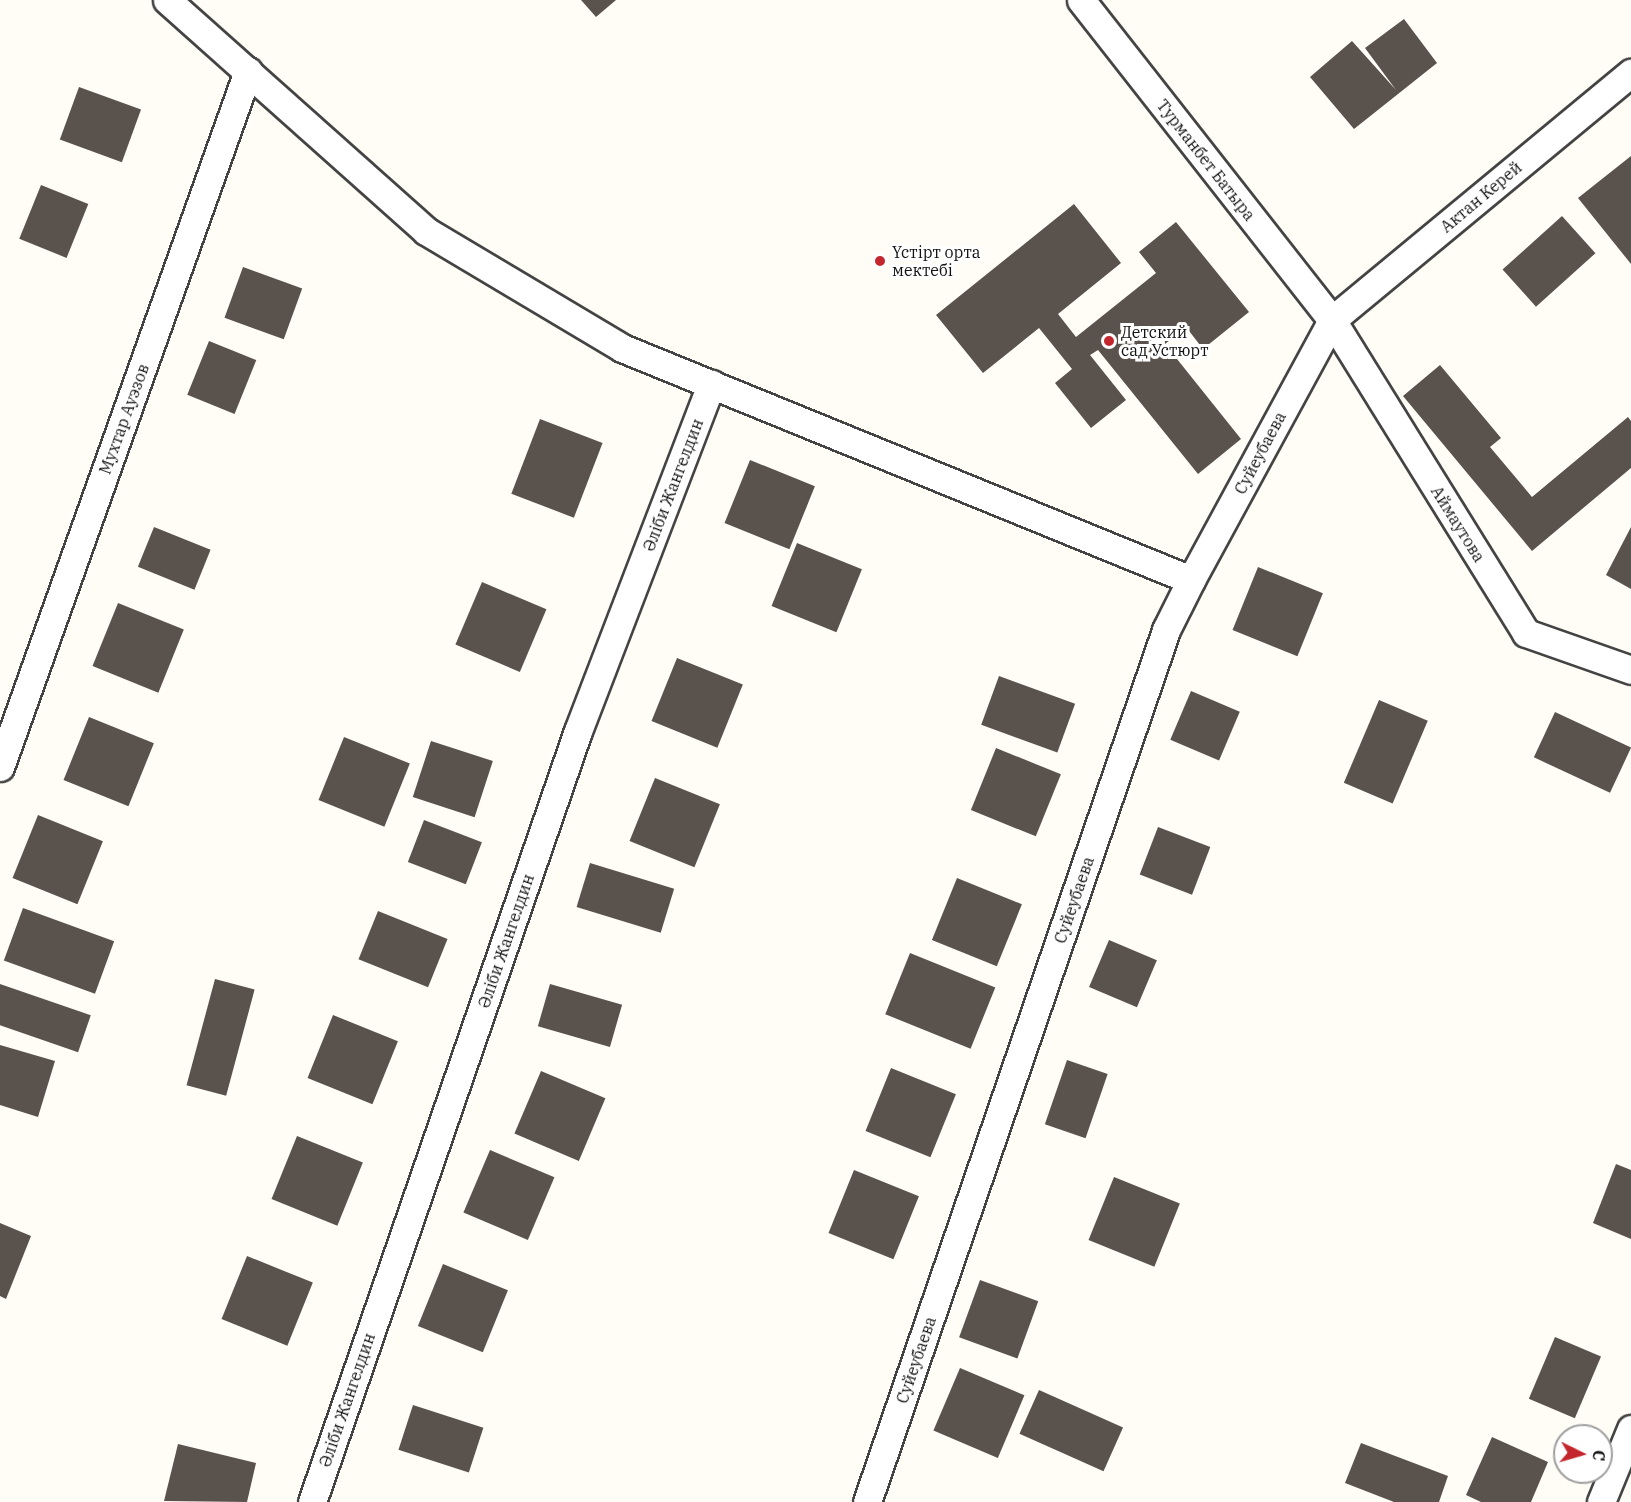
<!DOCTYPE html>
<meta charset="utf-8">
<style>
body{margin:0}
#map{position:relative;width:1631px;height:1502px;overflow:hidden;background:#fffdf5;font-family:"IBM Plex Serif",serif}
div>[style]{position:absolute}
[style*='--x']{left:calc(var(--x)*1px);top:calc(var(--y)*1px);width:calc(var(--w)*1px);rotate:calc(var(--a)*1deg)}
.building>*{inset:0;background:#5a524d;transform-origin:0 0}
.roads{filter:drop-shadow(2px 0 #444) drop-shadow(-2px 0 #444) drop-shadow(0 2px #444) drop-shadow(0 -2px #444)}
.minor>*{height:27px;margin:-13.5px;padding:0 13.5px;transform-origin:13.5px;border-radius:13.5px;background:#fff}
.dots>*{width:16px;height:16px;translate:-50% -50%;box-sizing:border-box;border:3px solid #fff;border-radius:50%}
span{translate:-50% -50%;white-space:nowrap;text-align:center;line-height:1.15;-webkit-text-stroke:6px #fff;paint-order:stroke}
.street-label{font-size:16px;color:#111}
.poi-label{font-size:16px;color:#111}
.left{translate:0 -50%;text-align:left}
.north{position:absolute;left:1553px;top:1424px;width:60px;height:60px;box-sizing:border-box;background:#fff;border:2px solid #a0a0a0;border-radius:50%;rotate:95deg;font-size:16px;font-weight:700;line-height:24px;text-align:center;color:#111}
.north::after{content:'';display:block;margin:auto;width:21px;height:27px;background:#c4262e;clip-path:polygon(50% 0,100% 100%,50% 72%,0 100%)}
</style>
<div id="map">
<div class="building">
<div style="clip-path:polygon(581px 0,616px 0,596px 17px)"></div>
<div style="clip-path:polygon(1404px 19px,1437px 63px,1354px 129px,1310px 77px,1352px 41px,1396px 90px,1365px 48px)"></div>
<div style="left:79px;top:87px;width:66px;height:56px;rotate:20deg"></div>
<div style="clip-path:polygon(1631px 156px,1631px 264px,1578px 198px)"></div>
<div style="left:41px;top:185px;width:51px;height:58px;rotate:22deg"></div>
<div style="clip-path:polygon(1074px 204px,1121px 263px,1058px 314px,1076px 337px,1156px 273px,1139px 252px,1176px 222px,1249px 312px,1203px 349px,1186px 327px,1165px 344px,1241px 439px,1198px 474px,1098px 350px,1090px 355px,1126px 400px,1091px 428px,1055px 383px,1072px 369px,1039px 328px,983px 373px,936px 315px)"></div>
<div style="left:1562px;top:216px;width:50px;height:80px;rotate:48deg"></div>
<div style="left:243px;top:267px;width:63px;height:54px;rotate:20deg"></div>
<div style="left:209px;top:341px;width:51px;height:58px;rotate:22deg"></div>
<div style="clip-path:polygon(1440px 365px,1501px 438px,1490px 447px,1532px 497px,1628px 417px,1631px 421px,1631px 468px,1532px 551px,1403px 396px)"></div>
<div style="left:540px;top:419px;width:67px;height:80px;rotate:21deg"></div>
<div style="left:750px;top:460px;width:70px;height:68px;rotate:22deg"></div>
<div style="left:154px;top:527px;width:61px;height:43px;rotate:22deg"></div>
<div style="clip-path:polygon(1631px 527px,1631px 589px,1606px 575px)"></div>
<div style="left:797px;top:543px;width:70px;height:68px;rotate:22deg"></div>
<div style="left:1258px;top:567px;width:70px;height:68px;rotate:22deg"></div>
<div style="left:482px;top:582px;width:70px;height:68px;rotate:23deg"></div>
<div style="left:118px;top:603px;width:71px;height:68px;rotate:22deg"></div>
<div style="left:677px;top:658px;width:71px;height:68px;rotate:22deg"></div>
<div style="left:999px;top:676px;width:81px;height:52px;rotate:20deg"></div>
<div style="left:1191px;top:691px;width:53px;height:53px;rotate:23deg"></div>
<div style="left:1379px;top:700px;width:53px;height:90px;rotate:23deg"></div>
<div style="left:1555px;top:712px;width:84px;height:50px;rotate:25deg"></div>
<div style="left:89px;top:717px;width:70px;height:68px;rotate:22deg"></div>
<div style="left:344px;top:737px;width:71px;height:68px;rotate:22deg"></div>
<div style="left:431px;top:741px;width:65px;height:59px;rotate:18deg"></div>
<div style="left:996px;top:748px;width:70px;height:67px;rotate:22deg"></div>
<div style="left:655px;top:778px;width:70px;height:68px;rotate:22deg"></div>
<div style="left:38px;top:815px;width:70px;height:68px;rotate:22deg"></div>
<div style="left:424px;top:820px;width:62px;height:45px;rotate:21deg"></div>
<div style="left:1158px;top:827px;width:56px;height:51px;rotate:21deg"></div>
<div style="left:590px;top:863px;width:88px;height:46px;rotate:17deg"></div>
<div style="left:957px;top:878px;width:70px;height:67px;rotate:22deg"></div>
<div style="left:23px;top:908px;width:97px;height:56px;rotate:20deg"></div>
<div style="left:378px;top:911px;width:75px;height:52px;rotate:22deg"></div>
<div style="left:1109px;top:940px;width:52px;height:51px;rotate:23deg"></div>
<div style="left:910px;top:953px;width:92px;height:66px;rotate:22deg"></div>
<div style="left:215px;top:979px;width:41px;height:110px;rotate:15deg"></div>
<div style="left:0;top:984px;width:96px;height:39px;rotate:19deg"></div>
<div style="left:550px;top:984px;width:75px;height:44px;rotate:16deg"></div>
<div style="left:333px;top:1015px;width:70px;height:68px;rotate:22deg"></div>
<div style="clip-path:polygon(0 1045px,55px 1061px,38px 1117px,0 1105px)"></div>
<div style="left:1067px;top:1060px;width:43px;height:68px;rotate:19deg"></div>
<div style="left:891px;top:1068px;width:70px;height:68px;rotate:22deg"></div>
<div style="left:541px;top:1071px;width:70px;height:68px;rotate:23deg"></div>
<div style="left:297px;top:1136px;width:71px;height:68px;rotate:22deg"></div>
<div style="left:490px;top:1150px;width:70px;height:68px;rotate:23deg"></div>
<div style="clip-path:polygon(1616px 1164px,1631px 1170px,1631px 1239px,1593px 1223px)"></div>
<div style="left:854px;top:1170px;width:70px;height:68px;rotate:22deg"></div>
<div style="left:1114px;top:1177px;width:71px;height:68px;rotate:22deg"></div>
<div style="clip-path:polygon(0 1223px,31px 1236px,6px 1299px,0 1296px)"></div>
<div style="left:247px;top:1256px;width:71px;height:68px;rotate:22deg"></div>
<div style="left:443px;top:1264px;width:70px;height:67px;rotate:22deg"></div>
<div style="left:980px;top:1280px;width:62px;height:61px;rotate:20deg"></div>
<div style="left:1555px;top:1337px;width:50px;height:67px;rotate:23deg"></div>
<div style="left:960px;top:1368px;width:70px;height:68px;rotate:23deg"></div>
<div style="left:1039px;top:1390px;width:92px;height:48px;rotate:24deg"></div>
<div style="left:413px;top:1405px;width:74px;height:47px;rotate:18deg"></div>
<div style="clip-path:polygon(1492px 1437px,1548px 1462px,1531px 1502px,1481px 1502px,1466px 1495px)"></div>
<div style="clip-path:polygon(1361px 1443px,1448px 1476px,1439px 1502px,1394px 1502px,1345px 1483px)"></div>
<div style="clip-path:polygon(178px 1444px,256px 1463px,247px 1502px,164px 1501px)"></div>
</div>
<div class="roads">
<div class="minor">
<div style="--x:167;--y:0;--w:347;--a:41.7"></div>
<div style="--x:426;--y:231;--w:228;--a:30.8"></div>
<div style="--x:622;--y:348;--w:614;--a:22.18"></div>
<div style="--x:1081;--y:0;--w:407;--a:51.9"></div>
<div style="--x:1332;--y:320;--w:368;--a:58.2"></div>
<div style="--x:1526;--y:633;--w:111;--a:19.4"></div>
<div style="--x:0;--y:767;--w:739;--a:-70.39"></div>
<div style="--x:312;--y:1502;--w:816;--a:-70.97"></div>
<div style="--x:578;--y:731;--w:372;--a:-69"></div>
<div style="--x:867;--y:1502;--w:922;--a:-71.07"></div>
<div style="--x:1166;--y:630;--w:56;--a:-63.4"></div>
<div style="--x:1191;--y:580;--w:296;--a:-61.5"></div>
<div style="--x:1332;--y:320;--w:388;--a:-39.6"></div>
<div style="--x:1601;--y:1502;--w:79;--a:-67.7"></div>
</div>
</div>
<div class="dots">
<div style="left:880px;top:261px;background:#c4262e"></div>
<div style="left:1109px;top:341px;background:#c4262e"></div>
</div>
<div class="street-label">
<span style="left:1206px;top:160px;rotate:52deg">Турманбет Батыра</span>
<span style="left:1481px;top:197px;rotate:-40deg">Актан Керей</span>
<span style="left:124px;top:419px;rotate:-70deg">Мухтар Ауэзов</span>
<span style="left:1260px;top:453px;rotate:-62deg">Суйеубаева</span>
<span style="left:673px;top:485px;rotate:-69deg">Әліби Жангелдин</span>
<span style="left:1458px;top:524px;rotate:58deg">Аймаутова</span>
<span style="left:1074px;top:900px;rotate:-71deg">Суйеубаева</span>
<span style="left:506px;top:941px;rotate:-71deg">Әліби Жангелдин</span>
<span style="left:916px;top:1360px;rotate:-71deg">Суйеубаева</span>
<span style="left:347px;top:1400px;rotate:-71deg">Әліби Жангелдин</span>
</div>
<div class="poi-label">
<span class="left" style="left:892px;top:261px">Үстірт орта<br>мектебі</span>
<span class="left" style="left:1121px;top:341px">Детский<br>сад Устюрт</span>
</div>
<div class="north">С</div>
</div>
